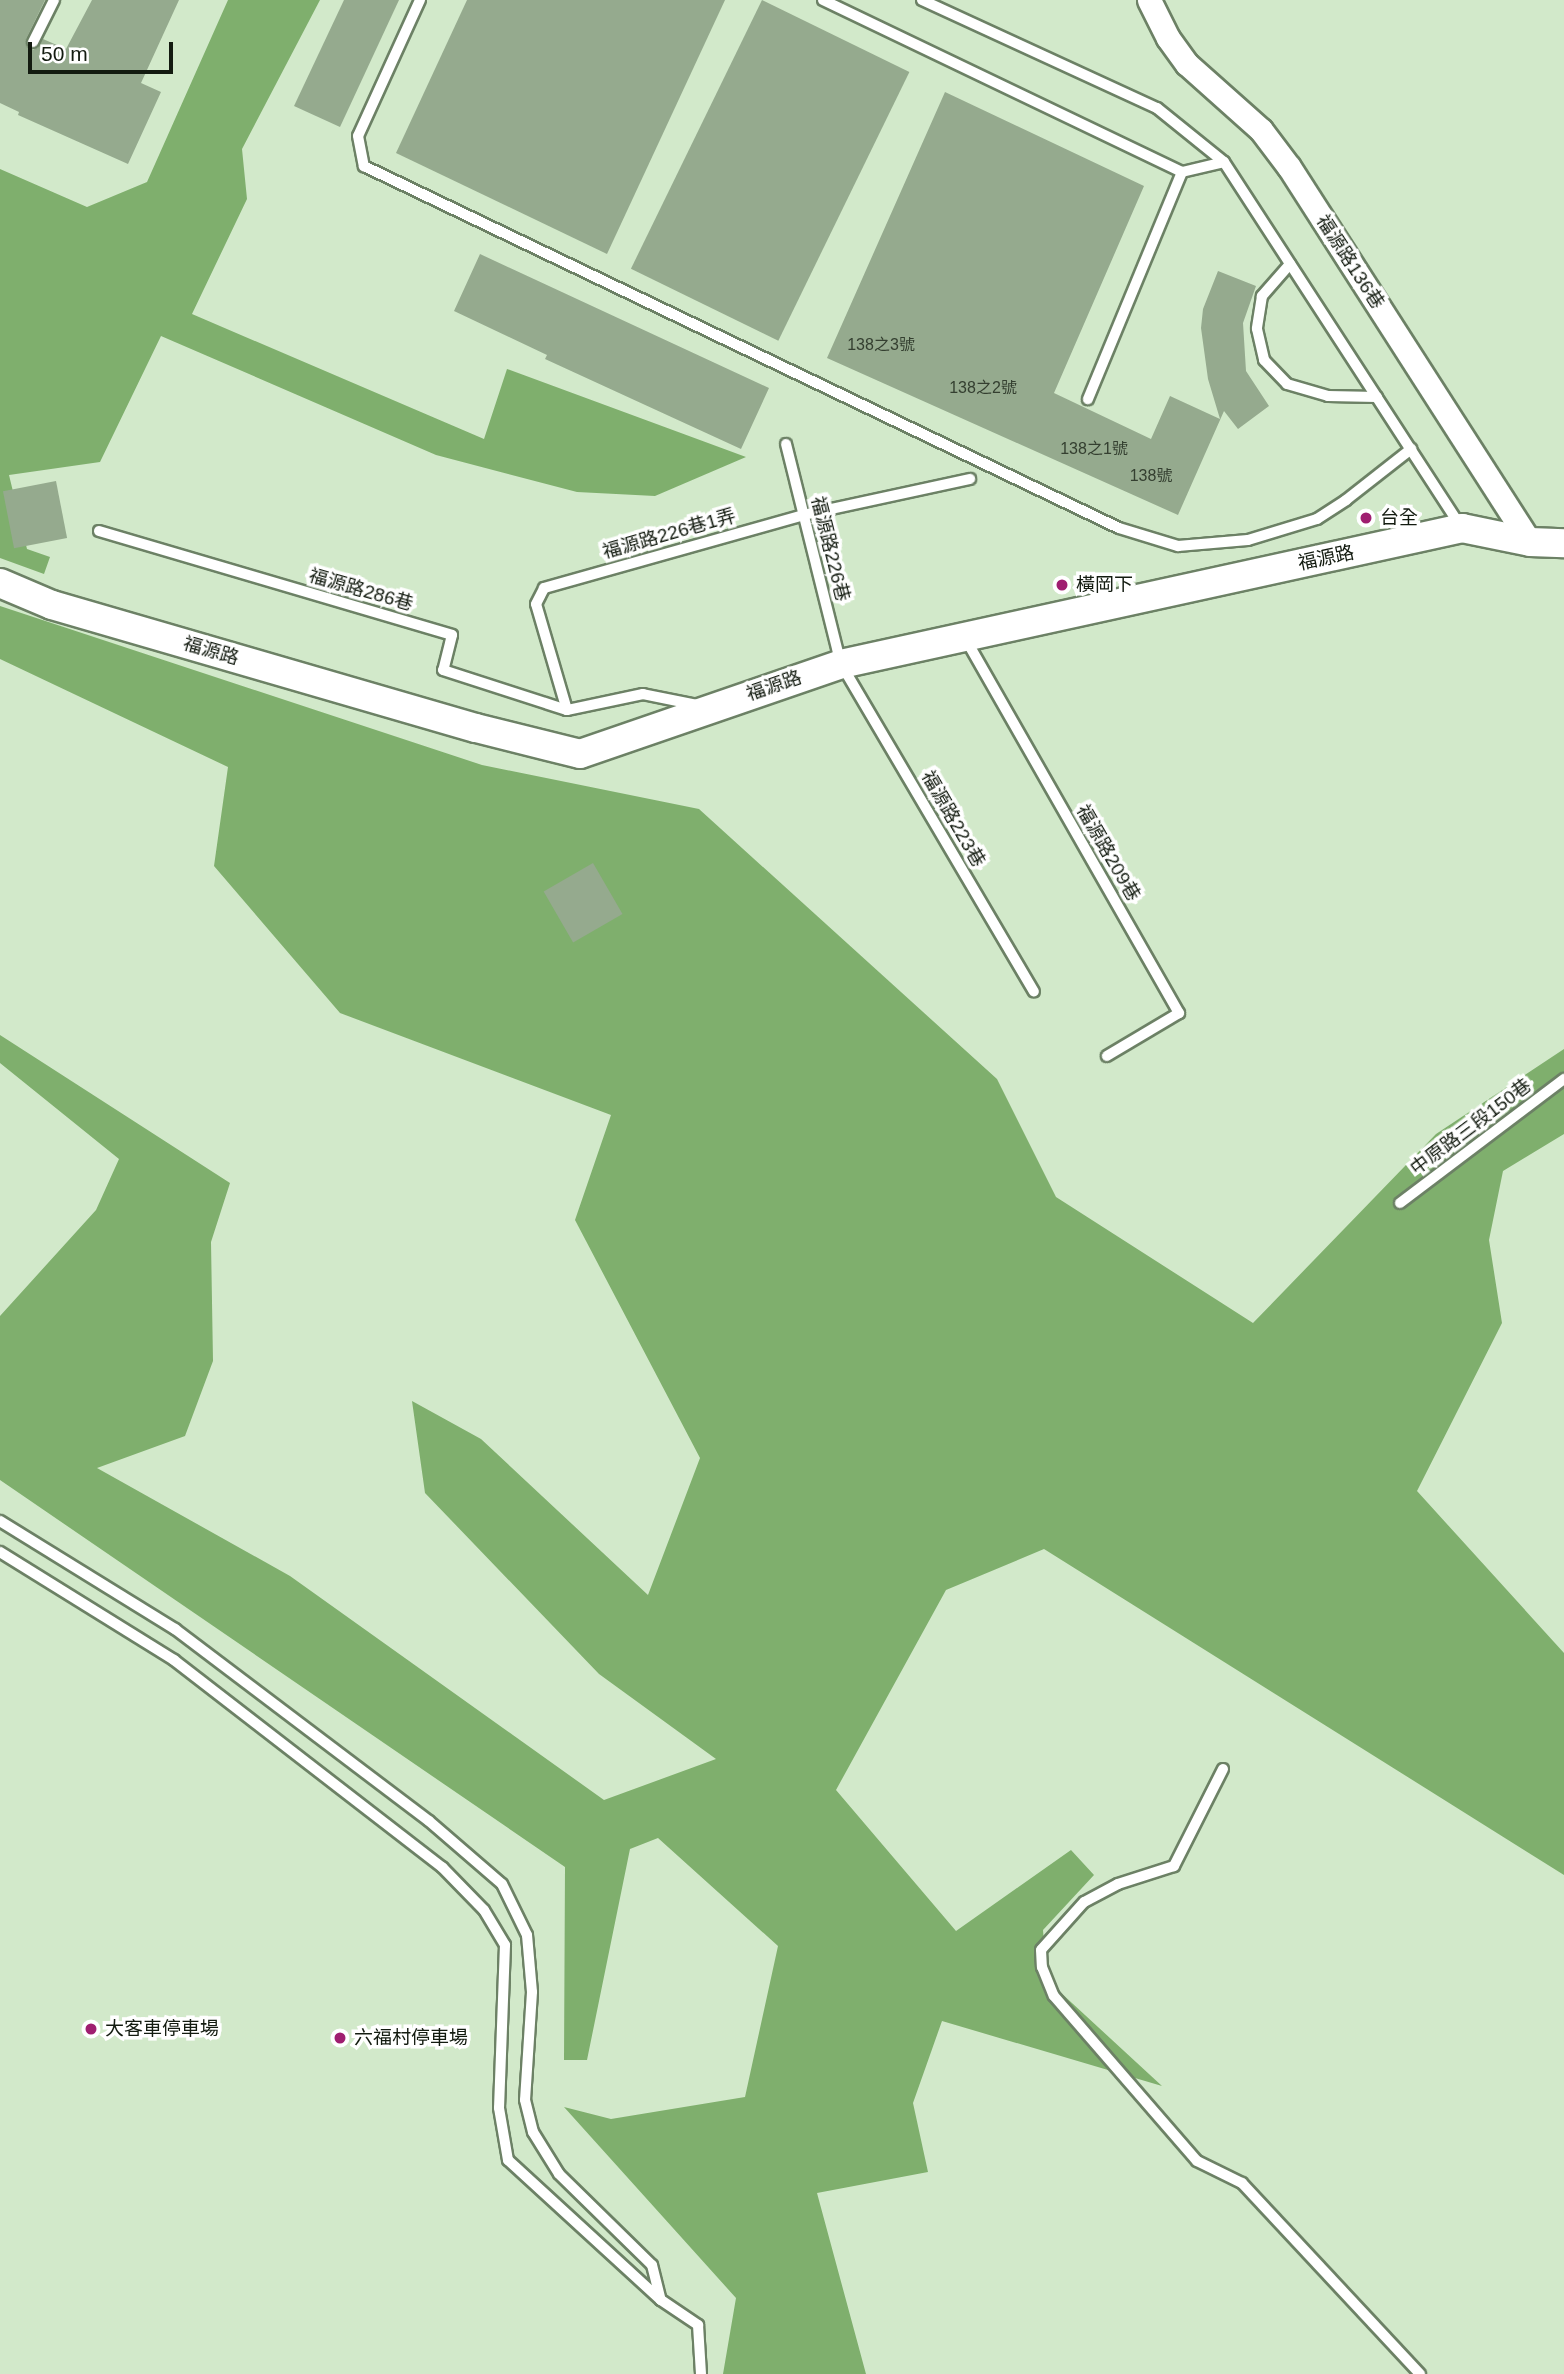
<!DOCTYPE html>
<meta charset="utf-8">
<style>
body{margin:0}
#map{position:relative;width:1564px;height:2374px;overflow:hidden;background:#d2e9ca;font-family:Helvetica,"Noto Sans TC",sans-serif}
div>[style]{position:absolute}
[style*='--x']{left:calc(var(--x)*1px);top:calc(var(--y)*1px);width:calc(var(--w)*1px);rotate:calc(var(--a)*1deg)}
.forest>*{inset:0;background:#7faf6d}
.building>*{inset:0;background:#95aa8e;transform-origin:0 0}
.roads{filter:drop-shadow(2px 0 #6c8165) drop-shadow(-2px 0 #6c8165) drop-shadow(0 2px #6c8165) drop-shadow(0 -2px #6c8165)}
.service>*{height:10px;margin:-5px;padding:0 5px;transform-origin:5px;border-radius:5px;background:#fff}
.minor>*{height:23px;margin:-11.5px;padding:0 11.5px;transform-origin:11.5px;border-radius:11.5px;background:#fff}
.tertiary>*{height:28px;margin:-14px;padding:0 14px;transform-origin:14px;border-radius:14px;background:#fff}
.dots>*{width:19px;height:19px;translate:-50% -50%;box-sizing:border-box;border:4px solid #fff;border-radius:50%}
span{translate:-50% -50%;white-space:nowrap;text-align:center;line-height:1.15;-webkit-text-stroke:7px #fff;paint-order:stroke}
.number-label{font-size:16px;color:#343f30}
.number-label span{-webkit-text-stroke-width:0}
.street-label{font-size:19px;color:#131b10}
.poi-label{font-size:19px;color:#131b10}
.left{translate:0 -50%;text-align:left}
.scale{position:absolute;left:28px;top:42px;width:145px;height:32px;box-sizing:border-box;border:4px solid #131b10;border-top:0;padding-left:9px;font-size:21px;line-height:24px;white-space:nowrap;color:#131b10;-webkit-text-stroke:5px #fff;paint-order:stroke}
</style>
<div id="map">
<div class="forest">
<div style="clip-path:polygon(228px 0,320px 0,242px 149px,247px 199px,192px 314px,484px 439px,507px 369px,746px 457px,655px 496px,577px 492px,436px 455px,161px 336px,100px 462px,9px 475px,27px 549px,50px 557px,44px 574px,0 558px,0 169px,87px 207px,147px 182px)"></div>
<div style="clip-path:polygon(0 606px,482px 765px,699px 809px,997px 1079px,1056px 1197px,1253px 1323px,1436px 1134px,1564px 1049px,1564px 1134px,1503px 1171px,1489px 1240px,1502px 1323px,1417px 1491px,1564px 1653px,1564px 1875px,1044px 1549px,946px 1590px,836px 1790px,956px 1931px,1071px 1850px,1094px 1875px,1043px 1930px,1047px 1980px,1162px 2086px,942px 2021px,913px 2103px,928px 2172px,817px 2193px,866px 2374px,723px 2374px,736px 2298px,564px 2107px,611px 2119px,745px 2097px,778px 1946px,658px 1838px,630px 1849px,587px 2060px,564px 2060px,565px 1867px,0 1480px,0 1316px,96px 1210px,119px 1159px,0 1063px,0 1035px,230px 1183px,211px 1242px,213px 1361px,185px 1436px,97px 1468px,290px 1576px,604px 1800px,716px 1759px,599px 1674px,425px 1493px,412px 1401px,481px 1439px,648px 1595px,700px 1458px,575px 1220px,611px 1115px,340px 1013px,214px 866px,228px 767px,0 659px)"></div>
</div>
<div class="building">
<div style="clip-path:polygon(0 0,45px 0,26px 39px,27px 47px,33px 50px,38px 48px,43px 39px,66px 49px,92px 0,179px 0,141px 83px,161px 92px,128px 164px,18px 115px,19px 112px,0 103px)"></div>
<div style="clip-path:polygon(344px 0,399px 0,340px 127px,294px 106px)"></div>
<div style="clip-path:polygon(467px 0,725px 0,607px 254px,396px 153px)"></div>
<div style="left:762px;top:0;width:164px;height:299px;rotate:26deg"></div>
<div style="clip-path:polygon(945px 92px,1144px 186px,1054px 393px,1151px 439px,1170px 396px,1220px 419px,1208px 379px,1201px 328px,1203px 309px,1218px 271px,1256px 286px,1243px 323px,1246px 371px,1269px 406px,1238px 429px,1224px 411px,1178px 515px,827px 358px)"></div>
<div style="clip-path:polygon(480px 254px,769px 388px,741px 449px,545px 359px,547px 355px,454px 311px)"></div>
<div style="left:56px;top:481px;width:58px;height:54px;rotate:79deg"></div>
<div style="left:593px;top:863px;width:59px;height:57px;rotate:60deg"></div>
</div>
<div class="roads">
<div class="service">
<div style="--x:420;--y:0;--w:149;--a:114.5"></div>
<div style="--x:358;--y:136;--w:31;--a:79"></div>
<div style="--x:364;--y:166;--w:837;--a:25.62"></div>
<div style="--x:1119;--y:528;--w:62;--a:17"></div>
<div style="--x:1178;--y:546;--w:70;--a:-4.9"></div>
<div style="--x:1248;--y:540;--w:72;--a:-16.9"></div>
<div style="--x:1317;--y:519;--w:35;--a:-33"></div>
<div style="--x:1346;--y:500;--w:83;--a:-38.1"></div>
<div style="--x:823;--y:0;--w:398;--a:25.6"></div>
<div style="--x:1182;--y:172;--w:246;--a:112.5"></div>
<div style="--x:922;--y:0;--w:259;--a:24.7"></div>
<div style="--x:1157;--y:108;--w:86;--a:38.9"></div>
<div style="--x:1224;--y:162;--w:434;--a:57"></div>
<div style="--x:33;--y:42;--w:47;--a:-63.4"></div>
<div style="--x:1182;--y:172;--w:43;--a:-13.4"></div>
<div style="--x:1290;--y:264;--w:43;--a:131.2"></div>
<div style="--x:1262;--y:296;--w:33;--a:99"></div>
<div style="--x:1257;--y:329;--w:32;--a:77"></div>
<div style="--x:1264;--y:360;--w:33;--a:46"></div>
<div style="--x:1287;--y:384;--w:43;--a:16.3"></div>
<div style="--x:1328;--y:396;--w:49;--a:1.2"></div>
<div style="--x:786;--y:444;--w:227;--a:76"></div>
<div style="--x:841;--y:664;--w:380;--a:59.5"></div>
<div style="--x:99;--y:531;--w:368;--a:16.4"></div>
<div style="--x:452;--y:635;--w:36;--a:104"></div>
<div style="--x:443;--y:670;--w:130;--a:17.9"></div>
<div style="--x:965;--y:638;--w:432;--a:60.3"></div>
<div style="--x:1179;--y:1013;--w:84;--a:149.2"></div>
<div style="--x:697;--y:705;--w:55;--a:-168.5"></div>
<div style="--x:643;--y:694;--w:78;--a:168.1"></div>
<div style="--x:567;--y:710;--w:110;--a:-106.3"></div>
<div style="--x:536;--y:604;--w:18;--a:-63"></div>
<div style="--x:544;--y:588;--w:269;--a:-15.7"></div>
<div style="--x:803;--y:515;--w:171;--a:-12.2"></div>
<div style="--x:1400;--y:1203;--w:206;--a:-37.1"></div>
<div style="--x:0;--y:1521;--w:206;--a:31.7"></div>
<div style="--x:175;--y:1629;--w:318;--a:37.1"></div>
<div style="--x:429;--y:1821;--w:96;--a:40.8"></div>
<div style="--x:502;--y:1884;--w:57;--a:63.9"></div>
<div style="--x:527;--y:1935;--w:57;--a:85"></div>
<div style="--x:532;--y:1992;--w:108;--a:93.7"></div>
<div style="--x:525;--y:2100;--w:33;--a:76"></div>
<div style="--x:533;--y:2132;--w:49;--a:58.2"></div>
<div style="--x:559;--y:2174;--w:130;--a:44.4"></div>
<div style="--x:652;--y:2265;--w:36;--a:76"></div>
<div style="--x:0;--y:1552;--w:205;--a:31.8"></div>
<div style="--x:174;--y:1660;--w:339;--a:37.7"></div>
<div style="--x:442;--y:1867;--w:60;--a:45.7"></div>
<div style="--x:484;--y:1910;--w:41;--a:59"></div>
<div style="--x:505;--y:1945;--w:163;--a:92.1"></div>
<div style="--x:499;--y:2108;--w:53;--a:80.2"></div>
<div style="--x:508;--y:2160;--w:207;--a:42.5"></div>
<div style="--x:661;--y:2300;--w:45;--a:34"></div>
<div style="--x:698;--y:2325;--w:49;--a:86.5"></div>
<div style="--x:1223;--y:1769;--w:109;--a:116.8"></div>
<div style="--x:1174;--y:1866;--w:59;--a:162.2"></div>
<div style="--x:1118;--y:1884;--w:38;--a:152"></div>
<div style="--x:1084;--y:1902;--w:64;--a:131.9"></div>
<div style="--x:1041;--y:1950;--w:17;--a:87"></div>
<div style="--x:1042;--y:1967;--w:31;--a:68"></div>
<div style="--x:1054;--y:1996;--w:218;--a:49.1"></div>
<div style="--x:1197;--y:2161;--w:50;--a:26.1"></div>
<div style="--x:1242;--y:2183;--w:261;--a:47"></div>
</div>
<div class="minor">
<div style="--x:1149;--y:0;--w:42;--a:63.4"></div>
<div style="--x:1168;--y:38;--w:32;--a:54"></div>
<div style="--x:1187;--y:64;--w:99;--a:41.7"></div>
<div style="--x:1261;--y:130;--w:46;--a:52.9"></div>
<div style="--x:1289;--y:167;--w:446;--a:57.3"></div>
</div>
<div class="tertiary">
<div style="--x:0;--y:583;--w:56;--a:22.9"></div>
<div style="--x:52;--y:605;--w:441;--a:16.2"></div>
<div style="--x:476;--y:728;--w:107;--a:14"></div>
<div style="--x:580;--y:754;--w:276;--a:-19"></div>
<div style="--x:841;--y:664;--w:636;--a:-12.35"></div>
<div style="--x:1462;--y:528;--w:69;--a:11.6"></div>
<div style="--x:1530;--y:542;--w:34;--a:2"></div>
</div>
</div>
<div class="dots">
<div style="left:1366px;top:518px;background:#9f1e70"></div>
<div style="left:1062px;top:585px;background:#9f1e70"></div>
<div style="left:91px;top:2029px;background:#9f1e70"></div>
<div style="left:340px;top:2038px;background:#9f1e70"></div>
</div>
<div class="number-label">
<span style="left:881px;top:345px">138之3號</span>
<span style="left:983px;top:388px">138之2號</span>
<span style="left:1094px;top:449px">138之1號</span>
<span style="left:1151px;top:476px">138號</span>
</div>
<div class="street-label">
<span style="left:1350px;top:262px;rotate:57deg">福源路136巷</span>
<span style="left:669px;top:534px;rotate:-16deg">福源路226巷1弄</span>
<span style="left:830px;top:549px;rotate:76deg">福源路226巷</span>
<span style="left:1326px;top:558px;rotate:-12deg">福源路</span>
<span style="left:361px;top:590px;rotate:16deg">福源路286巷</span>
<span style="left:211px;top:651px;rotate:16deg">福源路</span>
<span style="left:774px;top:686px;rotate:-19deg">福源路</span>
<span style="left:953px;top:819px;rotate:60deg">福源路223巷</span>
<span style="left:1108px;top:853px;rotate:60deg">福源路209巷</span>
<span style="left:1471px;top:1127px;rotate:-37deg">中原路三段150巷</span>
</div>
<div class="poi-label">
<span class="left" style="left:1380px;top:518px">台全</span>
<span class="left" style="left:1076px;top:585px">橫岡下</span>
<span class="left" style="left:105px;top:2029px">大客車停車場</span>
<span class="left" style="left:354px;top:2038px">六福村停車場</span>
</div>
<div class="scale">50 m</div>
</div>
